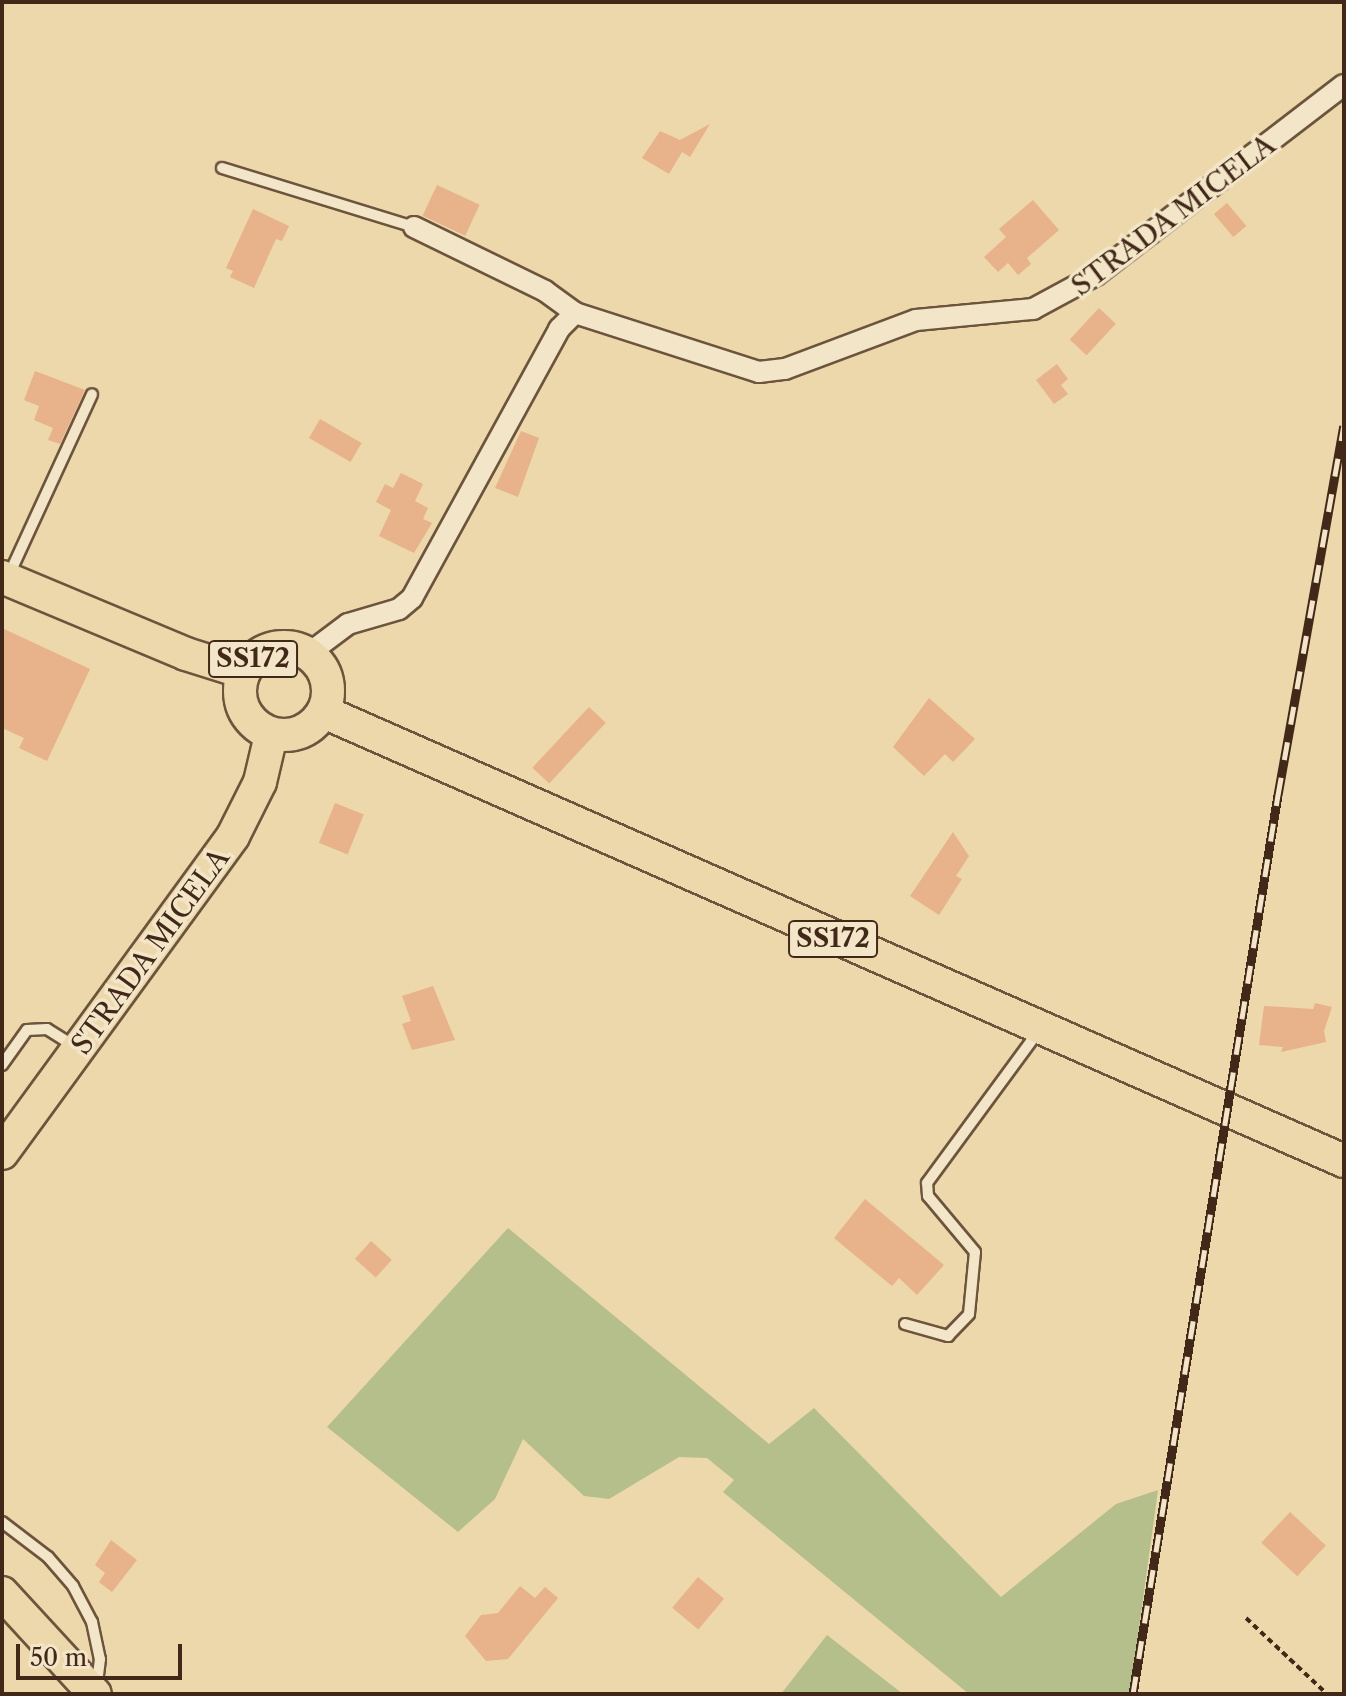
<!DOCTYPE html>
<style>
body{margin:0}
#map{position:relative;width:1346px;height:1696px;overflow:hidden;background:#ecd8aa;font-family:"Libre Caslon Text",serif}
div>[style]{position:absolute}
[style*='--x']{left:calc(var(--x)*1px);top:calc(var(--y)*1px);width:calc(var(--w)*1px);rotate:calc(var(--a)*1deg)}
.green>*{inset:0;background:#b4bf8b}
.building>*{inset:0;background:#e8b28b;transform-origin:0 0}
.path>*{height:4px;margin-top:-2px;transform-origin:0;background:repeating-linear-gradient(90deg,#412819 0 6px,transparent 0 10px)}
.roads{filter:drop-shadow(2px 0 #6c543d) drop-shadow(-2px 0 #6c543d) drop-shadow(0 2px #6c543d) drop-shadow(0 -2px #6c543d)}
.lane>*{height:10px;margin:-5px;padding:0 5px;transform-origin:5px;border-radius:5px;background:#f3e6c8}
.street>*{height:20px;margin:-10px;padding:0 10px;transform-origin:10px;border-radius:10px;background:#f3e6c8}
.primary>*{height:32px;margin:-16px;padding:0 16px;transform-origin:16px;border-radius:16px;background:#ecd8aa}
.primary>.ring{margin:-16px;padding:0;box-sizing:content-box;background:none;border:32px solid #ecd8aa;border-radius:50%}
.rail>*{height:9px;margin-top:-4.5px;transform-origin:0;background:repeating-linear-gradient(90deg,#f3e6c8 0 18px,#412819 0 36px);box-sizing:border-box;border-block:2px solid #412819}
span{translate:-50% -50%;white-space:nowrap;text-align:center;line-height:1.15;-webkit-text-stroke:7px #f3e6c8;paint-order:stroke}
.shield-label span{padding:2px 6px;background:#f3e6c8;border:2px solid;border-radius:6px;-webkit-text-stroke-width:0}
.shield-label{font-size:26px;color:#412819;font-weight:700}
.street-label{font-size:28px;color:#412819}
.frame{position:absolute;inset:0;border:4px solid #412819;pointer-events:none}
.scale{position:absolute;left:16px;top:1644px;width:166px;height:36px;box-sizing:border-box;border:4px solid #412819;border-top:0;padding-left:10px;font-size:24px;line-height:28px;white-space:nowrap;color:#412819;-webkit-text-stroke:6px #f3e6c8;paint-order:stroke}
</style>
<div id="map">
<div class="green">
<div style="clip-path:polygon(508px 1228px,769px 1444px,814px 1408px,1001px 1597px,1116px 1504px,1158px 1490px,1130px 1694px,969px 1694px,723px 1492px,734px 1480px,707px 1458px,679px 1457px,609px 1499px,584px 1496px,523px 1439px,495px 1499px,458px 1532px,327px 1427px)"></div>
<div style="clip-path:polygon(827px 1635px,903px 1694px,781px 1694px)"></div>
</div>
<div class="building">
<div style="clip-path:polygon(710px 124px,690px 157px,682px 152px,669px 174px,642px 158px,660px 131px,680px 140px)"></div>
<div style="left:437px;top:185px;width:47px;height:34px;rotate:25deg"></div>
<div style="clip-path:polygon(1033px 200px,1059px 230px,1027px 258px,1031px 264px,1018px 275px,1008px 263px,998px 272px,984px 257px,1006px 237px,999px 229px)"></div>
<div style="left:1227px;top:203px;width:30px;height:17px;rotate:50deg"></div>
<div style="clip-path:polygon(253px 209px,289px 226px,282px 241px,276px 239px,254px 288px,230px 277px,233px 271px,226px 268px)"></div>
<div style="left:1099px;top:308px;width:23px;height:43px;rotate:43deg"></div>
<div style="clip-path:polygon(1057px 364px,1068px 379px,1061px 385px,1068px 394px,1054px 404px,1036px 380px)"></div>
<div style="clip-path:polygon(35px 371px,85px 390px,60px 444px,48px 440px,53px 428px,34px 420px,39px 406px,24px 400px)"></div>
<div style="left:320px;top:419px;width:48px;height:22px;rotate:30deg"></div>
<div style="clip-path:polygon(521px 431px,539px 438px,518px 497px,495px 488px)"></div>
<div style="clip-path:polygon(401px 473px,423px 484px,415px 501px,428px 508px,423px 519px,432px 523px,414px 553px,379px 536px,391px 510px,376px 502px,385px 484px,393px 488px)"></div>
<div style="clip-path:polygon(2px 628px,90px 669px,47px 761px,19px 748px,24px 738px,2px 728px)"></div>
<div style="clip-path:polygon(929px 698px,975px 739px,953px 762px,945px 754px,924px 776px,893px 747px)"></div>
<div style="left:589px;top:707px;width:23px;height:83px;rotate:43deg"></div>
<div style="left:335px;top:803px;width:31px;height:43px;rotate:22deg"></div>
<div style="clip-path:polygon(953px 832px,969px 856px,956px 876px,962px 879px,939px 915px,910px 896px)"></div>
<div style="clip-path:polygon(433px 986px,455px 1040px,412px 1050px,402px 1024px,411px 1021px,402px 996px)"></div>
<div style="clip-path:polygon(1315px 1003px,1332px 1007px,1324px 1031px,1326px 1042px,1281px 1052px,1283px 1047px,1259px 1045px,1264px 1006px,1313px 1009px)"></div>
<div style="clip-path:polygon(865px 1199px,944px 1265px,917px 1295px,899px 1278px,892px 1286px,834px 1238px)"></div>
<div style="left:371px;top:1241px;width:28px;height:24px;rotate:42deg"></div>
<div style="left:1290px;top:1512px;width:49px;height:42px;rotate:43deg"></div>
<div style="clip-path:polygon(111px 1540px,137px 1560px,112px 1592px,99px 1582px,105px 1573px,95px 1565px)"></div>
<div style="left:698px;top:1577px;width:34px;height:40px;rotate:40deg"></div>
<div style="clip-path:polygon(520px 1586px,535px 1598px,545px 1587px,558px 1598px,508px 1659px,486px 1661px,465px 1636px,481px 1615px,498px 1613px)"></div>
</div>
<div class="path">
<div style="--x:1246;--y:1618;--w:111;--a:43.2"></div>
</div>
<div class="roads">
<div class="lane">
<div style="--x:222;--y:168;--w:201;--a:17.1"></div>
<div style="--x:8;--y:577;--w:201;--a:-65.3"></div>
<div style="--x:2;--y:1065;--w:43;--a:-54.5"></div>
<div style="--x:27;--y:1030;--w:20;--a:-3"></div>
<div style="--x:47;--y:1029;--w:32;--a:32"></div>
<div style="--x:905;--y:1324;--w:45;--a:15.6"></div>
<div style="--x:948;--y:1336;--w:30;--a:-46"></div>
<div style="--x:969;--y:1314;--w:62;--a:-84.5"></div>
<div style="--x:975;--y:1252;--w:73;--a:-130"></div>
<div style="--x:928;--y:1196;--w:13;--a:-94"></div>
<div style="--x:927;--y:1183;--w:187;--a:-53.7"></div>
<div style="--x:2;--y:1522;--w:58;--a:37.3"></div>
<div style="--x:48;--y:1557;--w:38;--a:49"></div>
<div style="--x:73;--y:1586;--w:41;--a:62.2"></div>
<div style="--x:92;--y:1622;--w:38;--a:78"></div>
<div style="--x:100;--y:1659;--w:25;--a:97"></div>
</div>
<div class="street">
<div style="--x:414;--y:227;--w:146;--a:26"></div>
<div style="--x:545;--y:291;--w:37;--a:36"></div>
<div style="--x:308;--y:654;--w:50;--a:-36.9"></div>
<div style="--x:348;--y:624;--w:53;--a:-16.4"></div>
<div style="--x:399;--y:609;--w:17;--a:-40"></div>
<div style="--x:412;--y:598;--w:307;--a:-61.3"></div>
<div style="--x:559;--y:329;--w:23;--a:-45"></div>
<div style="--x:575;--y:313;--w:193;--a:17.8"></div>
<div style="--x:759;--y:372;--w:26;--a:-7"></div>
<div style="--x:785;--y:369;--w:140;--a:-20.5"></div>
<div style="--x:916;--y:320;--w:118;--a:-5.4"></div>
<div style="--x:1033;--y:309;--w:72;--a:-28.4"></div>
<div style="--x:1096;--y:275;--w:312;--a:-37.5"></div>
</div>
<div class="primary">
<div style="--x:2;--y:577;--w:199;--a:22.7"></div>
<div style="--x:186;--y:654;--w:60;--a:17.5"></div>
<div class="ring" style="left:240px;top:647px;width:56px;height:56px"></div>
<div style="--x:324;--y:712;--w:1114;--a:23.76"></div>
<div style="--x:2;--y:1153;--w:392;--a:-53.9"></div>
<div style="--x:233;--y:836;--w:60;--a:-63.4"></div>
<div style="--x:260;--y:782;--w:48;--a:-76.8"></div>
<div style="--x:2;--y:1593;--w:137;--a:47.4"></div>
</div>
</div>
<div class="rail">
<div style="--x:1133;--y:1694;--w:911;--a:-80.84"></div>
<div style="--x:1278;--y:795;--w:375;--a:-79.9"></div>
</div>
<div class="shield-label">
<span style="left:253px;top:659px">SS172</span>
<span style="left:833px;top:939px">SS172</span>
</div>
<div class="street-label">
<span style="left:1173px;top:215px;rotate:-37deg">STRADA MICELA</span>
<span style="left:150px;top:951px;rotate:-54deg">STRADA MICELA</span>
</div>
<div class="frame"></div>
<div class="scale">50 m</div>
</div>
